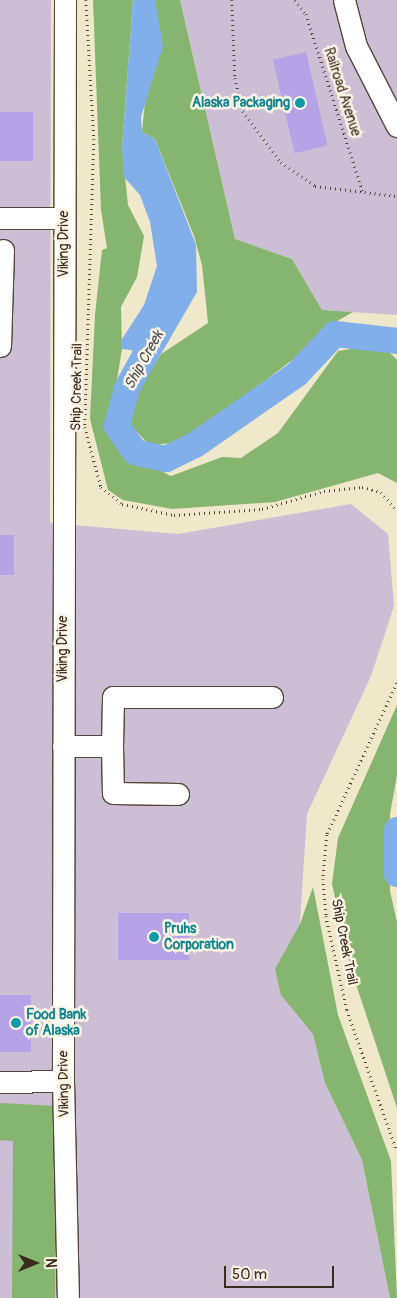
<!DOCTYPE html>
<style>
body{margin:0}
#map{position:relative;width:397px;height:1298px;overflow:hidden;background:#f0e8cb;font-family:Pangolin,sans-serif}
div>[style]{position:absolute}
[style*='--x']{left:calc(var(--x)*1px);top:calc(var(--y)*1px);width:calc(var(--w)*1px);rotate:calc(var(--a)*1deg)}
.industrial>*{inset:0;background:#ccbed4}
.forest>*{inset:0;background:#85b56e}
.water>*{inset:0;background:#80afea}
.river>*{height:26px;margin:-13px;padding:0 13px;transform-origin:13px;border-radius:13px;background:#80afea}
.building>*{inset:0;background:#b6a3e7;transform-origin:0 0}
.path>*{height:2.5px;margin-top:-1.25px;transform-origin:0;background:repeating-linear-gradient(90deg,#564638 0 1px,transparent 0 5px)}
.roads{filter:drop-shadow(1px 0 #564638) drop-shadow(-1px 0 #564638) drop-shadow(0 1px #564638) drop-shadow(0 -1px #564638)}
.minor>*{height:21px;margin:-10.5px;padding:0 10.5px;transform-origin:10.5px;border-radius:10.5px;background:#fff}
.dots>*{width:14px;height:14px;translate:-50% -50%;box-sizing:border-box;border:2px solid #fcf5e5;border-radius:50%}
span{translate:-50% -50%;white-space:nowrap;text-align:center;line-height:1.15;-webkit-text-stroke:5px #fcf5e5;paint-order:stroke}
.street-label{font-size:14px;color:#3b2a1e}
.culture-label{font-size:14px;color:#0d838f;font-weight:700}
.right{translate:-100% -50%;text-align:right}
.left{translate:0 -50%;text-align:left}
.water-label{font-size:15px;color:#50525b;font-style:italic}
.north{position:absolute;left:10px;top:1238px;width:50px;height:50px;-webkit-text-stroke:4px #fcf5e5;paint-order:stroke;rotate:90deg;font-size:14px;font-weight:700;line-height:20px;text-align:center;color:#3b2a1e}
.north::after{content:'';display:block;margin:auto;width:18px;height:22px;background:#3b2a1e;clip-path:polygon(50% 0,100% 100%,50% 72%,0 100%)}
.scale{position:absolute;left:224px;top:1266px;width:110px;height:22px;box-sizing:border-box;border:2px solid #3b2a1e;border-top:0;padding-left:6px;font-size:15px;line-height:18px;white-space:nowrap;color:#3b2a1e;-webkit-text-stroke:4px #fcf5e5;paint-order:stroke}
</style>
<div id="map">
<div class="industrial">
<div style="clip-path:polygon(0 0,51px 0,50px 523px,178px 534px,351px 504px,388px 534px,394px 606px,371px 676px,307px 814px,297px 968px,325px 1083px,362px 1160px,390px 1298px,0 1298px)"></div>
<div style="clip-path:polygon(180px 0,397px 0,397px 315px,322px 310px,292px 259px,235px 239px)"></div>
</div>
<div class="forest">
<div style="clip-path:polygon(93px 0,133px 0,122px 148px,128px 205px,144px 236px,137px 277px,121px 307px,122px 349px,111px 416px,116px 440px,130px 456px,171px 476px,222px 457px,241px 458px,278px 433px,338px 351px,371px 346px,389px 352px,397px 360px,397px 483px,378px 473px,275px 502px,172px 509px,123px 500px,108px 490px,90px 419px,95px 315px,102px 250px,107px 248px,101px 210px)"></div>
<div style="clip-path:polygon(155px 0,180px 0,235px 239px,292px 259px,322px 310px,353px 312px,323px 329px,312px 345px,184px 442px,149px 445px,130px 424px,128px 406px,161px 354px,208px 323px,202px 265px,194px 236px,155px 139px,142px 132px)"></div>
<div style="clip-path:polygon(397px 705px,397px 775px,390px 814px,390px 891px,397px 922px,397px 1108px,351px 969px,332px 884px,338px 838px)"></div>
<div style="clip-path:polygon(313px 887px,338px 1015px,391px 1161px,397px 1298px,390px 1298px,362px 1160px,325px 1083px,313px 1034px,281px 995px,275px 969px,300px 924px)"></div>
<div style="clip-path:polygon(0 1103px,56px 1106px,55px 1298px,12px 1298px,13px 1141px,0 1140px)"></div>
</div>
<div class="water">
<div style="clip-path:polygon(133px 0,155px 0,163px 46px,141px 117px,142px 132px,155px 139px,196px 245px,197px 292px,161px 354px,122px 349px,122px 339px,144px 305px,157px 266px,150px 222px,140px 195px,124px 177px,122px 148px)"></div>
</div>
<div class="river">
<div style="--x:164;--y:321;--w:77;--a:118.9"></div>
<div style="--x:127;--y:388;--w:39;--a:105"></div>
<div style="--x:117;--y:426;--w:32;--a:55"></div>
<div style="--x:135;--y:452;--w:32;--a:13"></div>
<div style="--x:166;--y:459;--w:32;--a:-26"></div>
<div style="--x:195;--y:445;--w:124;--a:-34.8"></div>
<div style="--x:297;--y:374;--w:55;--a:-46.5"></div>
<div style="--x:335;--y:334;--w:62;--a:6.4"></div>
<div style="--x:397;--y:830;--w:44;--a:90"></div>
</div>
<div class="building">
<div style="left:306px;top:52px;width:96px;height:34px;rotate:77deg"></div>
<div style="left:0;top:112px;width:33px;height:49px"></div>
<div style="left:0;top:535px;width:14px;height:40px"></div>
<div style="left:118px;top:913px;width:71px;height:47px"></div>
<div style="left:0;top:995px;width:31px;height:57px"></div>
</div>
<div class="path">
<div style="--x:86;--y:0;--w:139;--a:86.7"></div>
<div style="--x:94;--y:139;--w:288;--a:91.8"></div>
<div style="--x:85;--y:427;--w:62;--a:75.1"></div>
<div style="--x:101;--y:487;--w:27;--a:39"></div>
<div style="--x:122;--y:504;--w:53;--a:11.9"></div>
<div style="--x:174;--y:515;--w:88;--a:-3.9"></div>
<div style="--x:262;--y:509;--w:65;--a:-16.2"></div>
<div style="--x:324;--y:491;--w:38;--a:-6"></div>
<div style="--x:362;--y:487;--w:20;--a:15"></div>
<div style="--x:381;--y:492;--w:25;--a:50"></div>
<div style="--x:232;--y:0;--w:78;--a:87.8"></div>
<div style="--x:235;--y:78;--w:34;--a:76"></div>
<div style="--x:243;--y:111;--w:64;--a:53.3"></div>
<div style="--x:281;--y:162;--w:42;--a:35.2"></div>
<div style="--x:315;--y:186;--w:83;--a:7"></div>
<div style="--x:295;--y:0;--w:18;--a:52"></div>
<div style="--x:306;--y:14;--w:188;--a:72.3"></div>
<div style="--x:397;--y:683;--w:167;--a:114.7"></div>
<div style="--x:327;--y:835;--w:44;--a:95.2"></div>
<div style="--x:323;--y:879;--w:37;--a:85"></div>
<div style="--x:326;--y:916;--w:96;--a:77.4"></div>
<div style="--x:347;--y:1010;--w:150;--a:70.5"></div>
</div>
<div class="roads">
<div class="minor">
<div style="--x:65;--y:0;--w:1081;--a:90.11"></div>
<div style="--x:63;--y:1081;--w:217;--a:88.7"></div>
<div style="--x:344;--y:0;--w:48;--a:75.4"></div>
<div style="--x:356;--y:46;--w:90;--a:62.9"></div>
<div style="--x:0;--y:218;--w:64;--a:0"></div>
<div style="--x:0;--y:346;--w:96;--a:-88.2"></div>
<div style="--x:63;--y:746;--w:49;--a:0"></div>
<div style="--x:112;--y:746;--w:49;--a:-88.8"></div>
<div style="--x:113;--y:697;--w:159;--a:0"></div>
<div style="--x:112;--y:746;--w:47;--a:88.8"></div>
<div style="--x:113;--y:793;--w:65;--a:0.9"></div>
<div style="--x:0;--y:1082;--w:63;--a:-0.9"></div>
</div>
</div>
<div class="dots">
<div style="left:300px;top:103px;background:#0f9aa8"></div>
<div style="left:154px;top:937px;background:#0f9aa8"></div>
<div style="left:16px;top:1023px;background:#0f9aa8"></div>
</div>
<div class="street-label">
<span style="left:342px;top:92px;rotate:72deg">Railroad Avenue</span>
<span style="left:64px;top:244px;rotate:-90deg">Viking Drive</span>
<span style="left:77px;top:387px;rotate:-89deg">Ship Creek Trail</span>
<span style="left:63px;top:649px;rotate:-90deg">Viking Drive</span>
<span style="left:344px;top:942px;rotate:79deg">Ship Creek Trail</span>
<span style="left:64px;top:1084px;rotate:-91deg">Viking Drive</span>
</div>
<div class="culture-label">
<span class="right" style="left:290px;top:103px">Alaska Packaging</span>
<span class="left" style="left:164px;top:937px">Pruhs<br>Corporation</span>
<span class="left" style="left:26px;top:1023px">Food Bank<br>of Alaska</span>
</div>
<div class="water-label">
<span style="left:144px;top:360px;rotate:-61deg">Ship Creek</span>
</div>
<div class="north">N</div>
<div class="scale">50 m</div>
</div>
